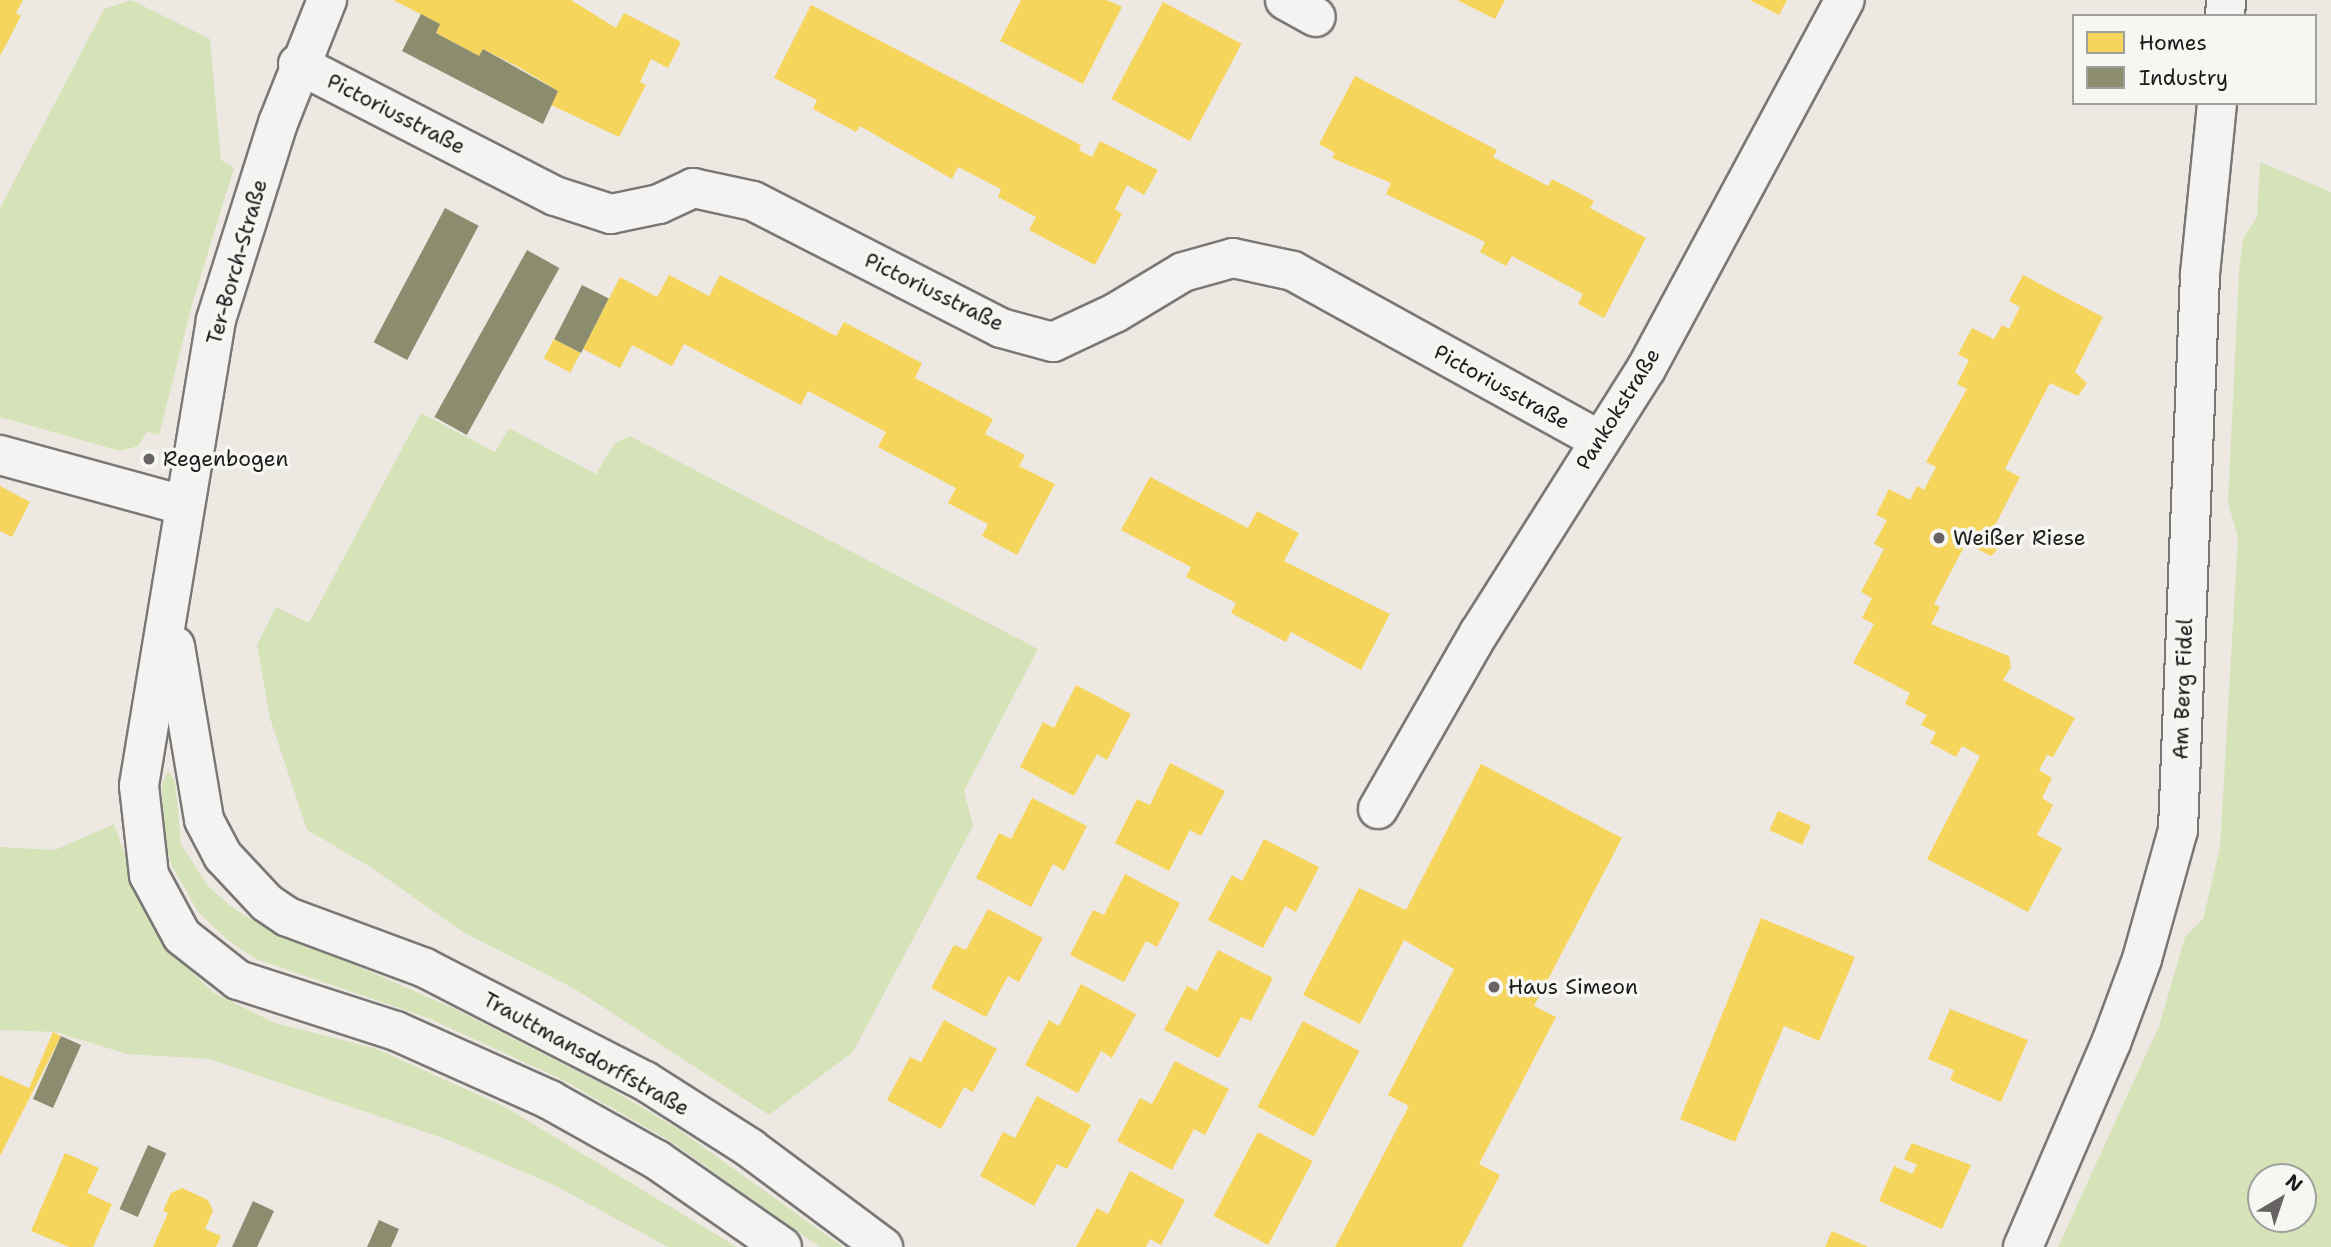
<!DOCTYPE html>
<meta charset="utf-8">
<style>
body{margin:0}
#map{position:relative;width:2331px;height:1247px;overflow:hidden;background:#eee8e3;font-family:"Shantell Sans",sans-serif}
div>[style]{position:absolute}
[style*='--x']{left:calc(var(--x)*1px);top:calc(var(--y)*1px);width:calc(var(--w)*1px);rotate:calc(var(--a)*1deg)}
.green>*{inset:0;background:#d6e3b9}
.homes>*{inset:0;background:#f6d55c;transform-origin:0 0}
.industry>*{inset:0;background:#8c8c6e;transform-origin:0 0}
.roads{filter:drop-shadow(2px 0 #7a7876) drop-shadow(-2px 0 #7a7876) drop-shadow(0 2px #7a7876) drop-shadow(0 -2px #7a7876)}
.minor>*{height:38px;margin:-19px;padding:0 19px;transform-origin:19px;border-radius:19px;background:#f4f3f1}
.dots>*{width:19px;height:19px;translate:-50% -50%;box-sizing:border-box;border:4px solid #f6f6f2;border-radius:50%}
span{translate:-50% -50%;white-space:nowrap;text-align:center;line-height:1.15;-webkit-text-stroke:7px #f6f6f2;paint-order:stroke}
.street-label{font-size:21px;color:#1c1c1c}
.poi-label{font-size:21px;color:#1c1c1c}
.left{translate:0 -50%;text-align:left}
.legend{position:absolute;left:2072px;top:14px;width:245px;height:91px;box-sizing:border-box;background:#f6f6f2;border:2px solid #9f9f9c;margin:0;padding:9px 12px;list-style:none;font-size:21px;color:#1c1c1c}
.legend li{display:flex;align-items:center;gap:14px;height:35px}
.legend b{width:35px;border:2px solid #9f9f9c}
.north{position:absolute;left:2247px;top:1163px;width:70px;height:70px;box-sizing:border-box;background:#f6f6f2;border:2px solid #9f9f9c;border-radius:50%;rotate:39deg;font-size:19px;font-weight:700;line-height:28px;text-align:center;color:#1c1c1c}
.north::after{content:'';display:block;margin:auto;width:24px;height:32px;background:#666362;clip-path:polygon(50% 0,100% 100%,50% 72%,0 100%)}
</style>
<div id="map">
<div class="green">
<div style="clip-path:polygon(131px 0,210px 39px,221px 160px,234px 168px,193px 301px,159px 435px,147px 432px,138px 446px,120px 451px,0 417px,0 208px,104px 9px)"></div>
<div style="clip-path:polygon(evenodd,2260px 162px,2331px 192px,2331px 1247px,2058px 1247px,2159px 1026px,2185px 937px,2203px 919px,2220px 847px,2238px 537px,2228px 503px,2239px 271px,2243px 239px,2257px 217px,2260px 162px,2261px 1177px,2303px 1177px,2303px 1219px,2261px 1219px,2261px 1177px)"></div>
<div style="clip-path:polygon(421px 413px,495px 452px,509px 428px,596px 474px,615px 443px,630px 436px,1038px 649px,964px 791px,973px 826px,853px 1052px,769px 1115px,575px 989px,463px 932px,372px 868px,307px 830px,270px 718px,257px 645px,276px 607px,309px 623px)"></div>
<div style="clip-path:polygon(168px 771px,175px 781px,181px 844px,208px 886px,228px 904px,250px 919px,455px 1009px,606px 1086px,678px 1129px,843px 1247px,820px 1247px,670px 1141px,561px 1079px,428px 1018px,256px 959px,229px 941px,199px 913px,172px 866px,163px 836px,162px 784px)"></div>
<div style="clip-path:polygon(114px 824px,145px 913px,179px 960px,214px 993px,275px 1023px,377px 1049px,505px 1107px,737px 1247px,668px 1247px,554px 1185px,443px 1138px,209px 1059px,127px 1054px,55px 1032px,0 1030px,0 847px,55px 850px)"></div>
</div>
<div class="homes">
<div style="clip-path:polygon(0 0,23px 0,16px 13px,21px 16px,0 56px)"></div>
<div style="clip-path:polygon(393px 0,571px 0,616px 28px,624px 13px,681px 42px,668px 68px,651px 59px,640px 82px,646px 85px,619px 137px,551px 105px,558px 91px,522px 69px,483px 49px,479px 56px,436px 33px,440px 24px)"></div>
<div style="clip-path:polygon(1021px 0,1107px 0,1122px 7px,1083px 84px,1000px 41px)"></div>
<div style="clip-path:polygon(1457px 0,1505px 0,1495px 19px)"></div>
<div style="clip-path:polygon(1750px 0,1787px 0,1779px 15px)"></div>
<div style="left:1163px;top:2px;width:89px;height:110px;rotate:28deg"></div>
<div style="clip-path:polygon(811px 5px,1081px 145px,1079px 150px,1092px 157px,1100px 141px,1158px 170px,1144px 195px,1127px 185px,1115px 209px,1122px 214px,1095px 265px,1029px 230px,1036px 217px,998px 197px,1001px 189px,958px 167px,952px 179px,860px 126px,856px 132px,813px 109px,817px 100px,774px 78px)"></div>
<div style="clip-path:polygon(1355px 76px,1497px 150px,1493px 157px,1548px 186px,1552px 179px,1594px 201px,1590px 208px,1646px 238px,1604px 318px,1578px 304px,1583px 294px,1512px 256px,1506px 266px,1480px 252px,1485px 242px,1386px 194px,1391px 183px,1332px 158px,1335px 153px,1319px 144px)"></div>
<div style="clip-path:polygon(669px 275px,709px 296px,720px 275px,836px 336px,844px 322px,922px 363px,915px 378px,993px 419px,985px 434px,1025px 455px,1019px 466px,1055px 484px,1017px 555px,982px 536px,988px 524px,948px 503px,956px 488px,878px 447px,886px 432px,808px 391px,801px 405px,684px 344px,672px 366px,632px 345px,620px 368px,583px 349px,620px 277px,657px 297px)"></div>
<div style="clip-path:polygon(2023px 275px,2103px 317px,2075px 372px,2087px 383px,2078px 396px,2050px 383px,2005px 469px,2020px 477px,1992px 531px,2003px 543px,1991px 556px,1966px 543px,1934px 604px,1940px 607px,1931px 624px,2009px 656px,2011px 667px,2003px 680px,2075px 718px,2053px 757px,2047px 755px,2039px 770px,2052px 778px,2042px 798px,2053px 805px,2037px 835px,2062px 848px,2028px 912px,1927px 859px,1980px 756px,1962px 746px,1956px 757px,1930px 743px,1936px 732px,1921px 725px,1927px 715px,1905px 704px,1910px 693px,1853px 663px,1874px 624px,1862px 618px,1872px 598px,1861px 592px,1884px 549px,1874px 544px,1887px 520px,1876px 515px,1889px 489px,1910px 500px,1917px 486px,1924px 490px,1936px 467px,1926px 462px,1967px 389px,1957px 384px,1969px 360px,1958px 354px,1972px 328px,1994px 339px,2002px 325px,2009px 329px,2020px 307px,2009px 301px)"></div>
<div style="left:554px;top:339px;width:30px;height:22px;rotate:28deg"></div>
<div style="clip-path:polygon(1150px 477px,1248px 528px,1257px 511px,1299px 533px,1284px 561px,1390px 614px,1361px 670px,1291px 632px,1286px 642px,1231px 613px,1236px 603px,1186px 577px,1191px 567px,1121px 530px)"></div>
<div style="clip-path:polygon(0 486px,30px 502px,12px 537px,0 531px)"></div>
<div style="clip-path:polygon(1076px 685px,1131px 714px,1107px 760px,1097px 754px,1074px 796px,1020px 767px,1043px 722px,1054px 728px)"></div>
<div style="clip-path:polygon(1170px 763px,1225px 791px,1201px 836px,1190px 830px,1169px 871px,1115px 843px,1137px 799px,1150px 805px)"></div>
<div style="clip-path:polygon(1481px 764px,1622px 838px,1534px 1006px,1556px 1017px,1479px 1164px,1500px 1175px,1462px 1247px,1335px 1247px,1409px 1106px,1388px 1095px,1454px 969px,1404px 940px,1360px 1024px,1303px 995px,1359px 888px,1406px 910px)"></div>
<div style="clip-path:polygon(1032px 798px,1087px 826px,1064px 871px,1053px 864px,1031px 907px,976px 878px,999px 833px,1011px 839px)"></div>
<div style="left:1778px;top:811px;width:36px;height:21px;rotate:24deg"></div>
<div style="clip-path:polygon(1264px 839px,1319px 867px,1296px 912px,1285px 906px,1263px 948px,1208px 920px,1232px 875px,1242px 881px)"></div>
<div style="clip-path:polygon(1125px 874px,1180px 903px,1157px 947px,1146px 941px,1124px 982px,1070px 955px,1093px 910px,1104px 915px)"></div>
<div style="clip-path:polygon(988px 909px,1043px 938px,1019px 982px,1008px 976px,986px 1017px,931px 988px,954px 945px,966px 950px)"></div>
<div style="clip-path:polygon(1761px 918px,1855px 957px,1819px 1041px,1784px 1026px,1735px 1142px,1680px 1119px)"></div>
<div style="clip-path:polygon(1218px 950px,1273px 978px,1251px 1021px,1241px 1017px,1219px 1058px,1164px 1030px,1187px 986px,1197px 991px)"></div>
<div style="clip-path:polygon(1081px 984px,1136px 1014px,1112px 1058px,1101px 1051px,1078px 1093px,1025px 1065px,1049px 1020px,1059px 1026px)"></div>
<div style="clip-path:polygon(1950px 1009px,2028px 1040px,2001px 1102px,1950px 1080px,1954px 1070px,1928px 1059px)"></div>
<div style="clip-path:polygon(944px 1020px,997px 1049px,973px 1092px,964px 1087px,941px 1129px,887px 1100px,910px 1057px,921px 1062px)"></div>
<div style="left:1303px;top:1021px;width:64px;height:97px;rotate:28deg"></div>
<div style="clip-path:polygon(53px 1032px,61px 1036px,0 1156px,0 1075px,29px 1088px)"></div>
<div style="clip-path:polygon(1175px 1061px,1229px 1089px,1205px 1135px,1194px 1129px,1172px 1170px,1117px 1141px,1140px 1098px,1152px 1104px)"></div>
<div style="clip-path:polygon(1037px 1096px,1091px 1125px,1067px 1169px,1057px 1164px,1034px 1206px,980px 1176px,1003px 1132px,1015px 1138px)"></div>
<div style="left:1258px;top:1132px;width:62px;height:95px;rotate:28deg"></div>
<div style="clip-path:polygon(1912px 1143px,1971px 1165px,1942px 1229px,1879px 1201px,1894px 1166px,1912px 1174px,1917px 1165px,1904px 1159px)"></div>
<div style="clip-path:polygon(65px 1153px,99px 1168px,87px 1193px,112px 1204px,93px 1247px,69px 1247px,31px 1231px)"></div>
<div style="clip-path:polygon(1130px 1171px,1185px 1200px,1161px 1245px,1150px 1239px,1146px 1247px,1076px 1247px,1097px 1208px,1108px 1214px)"></div>
<div style="clip-path:polygon(182px 1188px,208px 1200px,213px 1211px,205px 1229px,221px 1236px,216px 1247px,153px 1247px,168px 1213px,163px 1211px,171px 1193px)"></div>
<div style="clip-path:polygon(1832px 1231px,1868px 1247px,1825px 1247px)"></div>
</div>
<div class="industry">
<div style="clip-path:polygon(421px 14px,440px 24px,436px 33px,479px 56px,483px 49px,558px 91px,543px 124px,402px 51px)"></div>
<div style="left:445px;top:208px;width:38px;height:152px;rotate:28deg"></div>
<div style="left:527px;top:250px;width:37px;height:191px;rotate:29deg"></div>
<div style="left:582px;top:285px;width:30px;height:61px;rotate:27deg"></div>
<div style="left:61px;top:1036px;width:22px;height:69px;rotate:24deg"></div>
<div style="left:148px;top:1145px;width:20px;height:70px;rotate:24deg"></div>
<div style="clip-path:polygon(253px 1201px,274px 1211px,257px 1247px,232px 1247px)"></div>
<div style="clip-path:polygon(379px 1220px,399px 1229px,391px 1247px,367px 1247px)"></div>
</div>
<div class="roads">
<div class="minor">
<div style="--x:327;--y:0;--w:132;--a:111.7"></div>
<div style="--x:278;--y:123;--w:207;--a:107.5"></div>
<div style="--x:216;--y:320;--w:472;--a:99.4"></div>
<div style="--x:139;--y:786;--w:90;--a:83.6"></div>
<div style="--x:149;--y:875;--w:69;--a:61.6"></div>
<div style="--x:182;--y:936;--w:71;--a:38.2"></div>
<div style="--x:238;--y:980;--w:166;--a:17.9"></div>
<div style="--x:396;--y:1031;--w:169;--a:24.1"></div>
<div style="--x:550;--y:1100;--w:123;--a:29.3"></div>
<div style="--x:657;--y:1160;--w:152;--a:34.8"></div>
<div style="--x:1285;--y:0;--w:35;--a:29"></div>
<div style="--x:2225;--y:16;--w:16;--a:-86"></div>
<div style="--x:298;--y:64;--w:289;--a:27.2"></div>
<div style="--x:555;--y:196;--w:59;--a:17.8"></div>
<div style="--x:611;--y:214;--w:49;--a:-11.8"></div>
<div style="--x:659;--y:204;--w:38;--a:-25"></div>
<div style="--x:693;--y:188;--w:61;--a:12.2"></div>
<div style="--x:753;--y:201;--w:279;--a:27.1"></div>
<div style="--x:1001;--y:328;--w:54;--a:15.1"></div>
<div style="--x:1053;--y:342;--w:68;--a:-25.1"></div>
<div style="--x:1115;--y:313;--w:79;--a:-31.1"></div>
<div style="--x:1183;--y:272;--w:52;--a:-15.6"></div>
<div style="--x:1233;--y:258;--w:61;--a:12.2"></div>
<div style="--x:1293;--y:271;--w:350;--a:28.9"></div>
<div style="--x:0;--y:455;--w:190;--a:15.3"></div>
<div style="--x:175;--y:646;--w:176;--a:80.5"></div>
<div style="--x:204;--y:820;--w:41;--a:62.2"></div>
<div style="--x:223;--y:856;--w:64;--a:46.9"></div>
<div style="--x:267;--y:903;--w:25;--a:34"></div>
<div style="--x:288;--y:917;--w:146;--a:20.4"></div>
<div style="--x:425;--y:968;--w:247;--a:27.2"></div>
<div style="--x:645;--y:1081;--w:125;--a:32.5"></div>
<div style="--x:750;--y:1148;--w:166;--a:36.7"></div>
<div style="--x:1378;--y:809;--w:203;--a:-60.2"></div>
<div style="--x:1479;--y:633;--w:312;--a:-57.7"></div>
<div style="--x:1646;--y:369;--w:419;--a:-61.7"></div>
<div style="--x:2023;--y:1247;--w:222;--a:-66.7"></div>
<div style="--x:2111;--y:1043;--w:90;--a:-69.7"></div>
<div style="--x:2142;--y:959;--w:134;--a:-74.4"></div>
<div style="--x:2178;--y:830;--w:556;--a:-87.73"></div>
<div style="--x:2200;--y:274;--w:172;--a:-84.3"></div>
</div>
</div>
<div class="dots">
<div style="left:149px;top:459px;background:#666362"></div>
<div style="left:1939px;top:538px;background:#666362"></div>
<div style="left:1494px;top:987px;background:#666362"></div>
</div>
<div class="street-label">
<span style="left:396px;top:114px;rotate:27deg">Pictoriusstraße</span>
<span style="left:237px;top:262px;rotate:-74deg">Ter-Borch-Straße</span>
<span style="left:934px;top:292px;rotate:26deg">Pictoriusstraße</span>
<span style="left:1502px;top:387px;rotate:29deg">Pictoriusstraße</span>
<span style="left:1618px;top:409px;rotate:-58deg">Pankokstraße</span>
<span style="left:2183px;top:689px;rotate:-88deg">Am Berg Fidel</span>
<span style="left:586px;top:1054px;rotate:29deg">Trauttmansdorffstraße</span>
</div>
<div class="poi-label">
<span class="left" style="left:163px;top:459px">Regenbogen</span>
<span class="left" style="left:1953px;top:538px">Weißer Riese</span>
<span class="left" style="left:1508px;top:987px">Haus Simeon</span>
</div>
<ul class="legend">
<li><b style="height:19px;background:#f6d55c"></b>Homes</li>
<li><b style="height:19px;background:#8c8c6e"></b>Industry</li>
</ul>
<div class="north">N</div>
</div>
